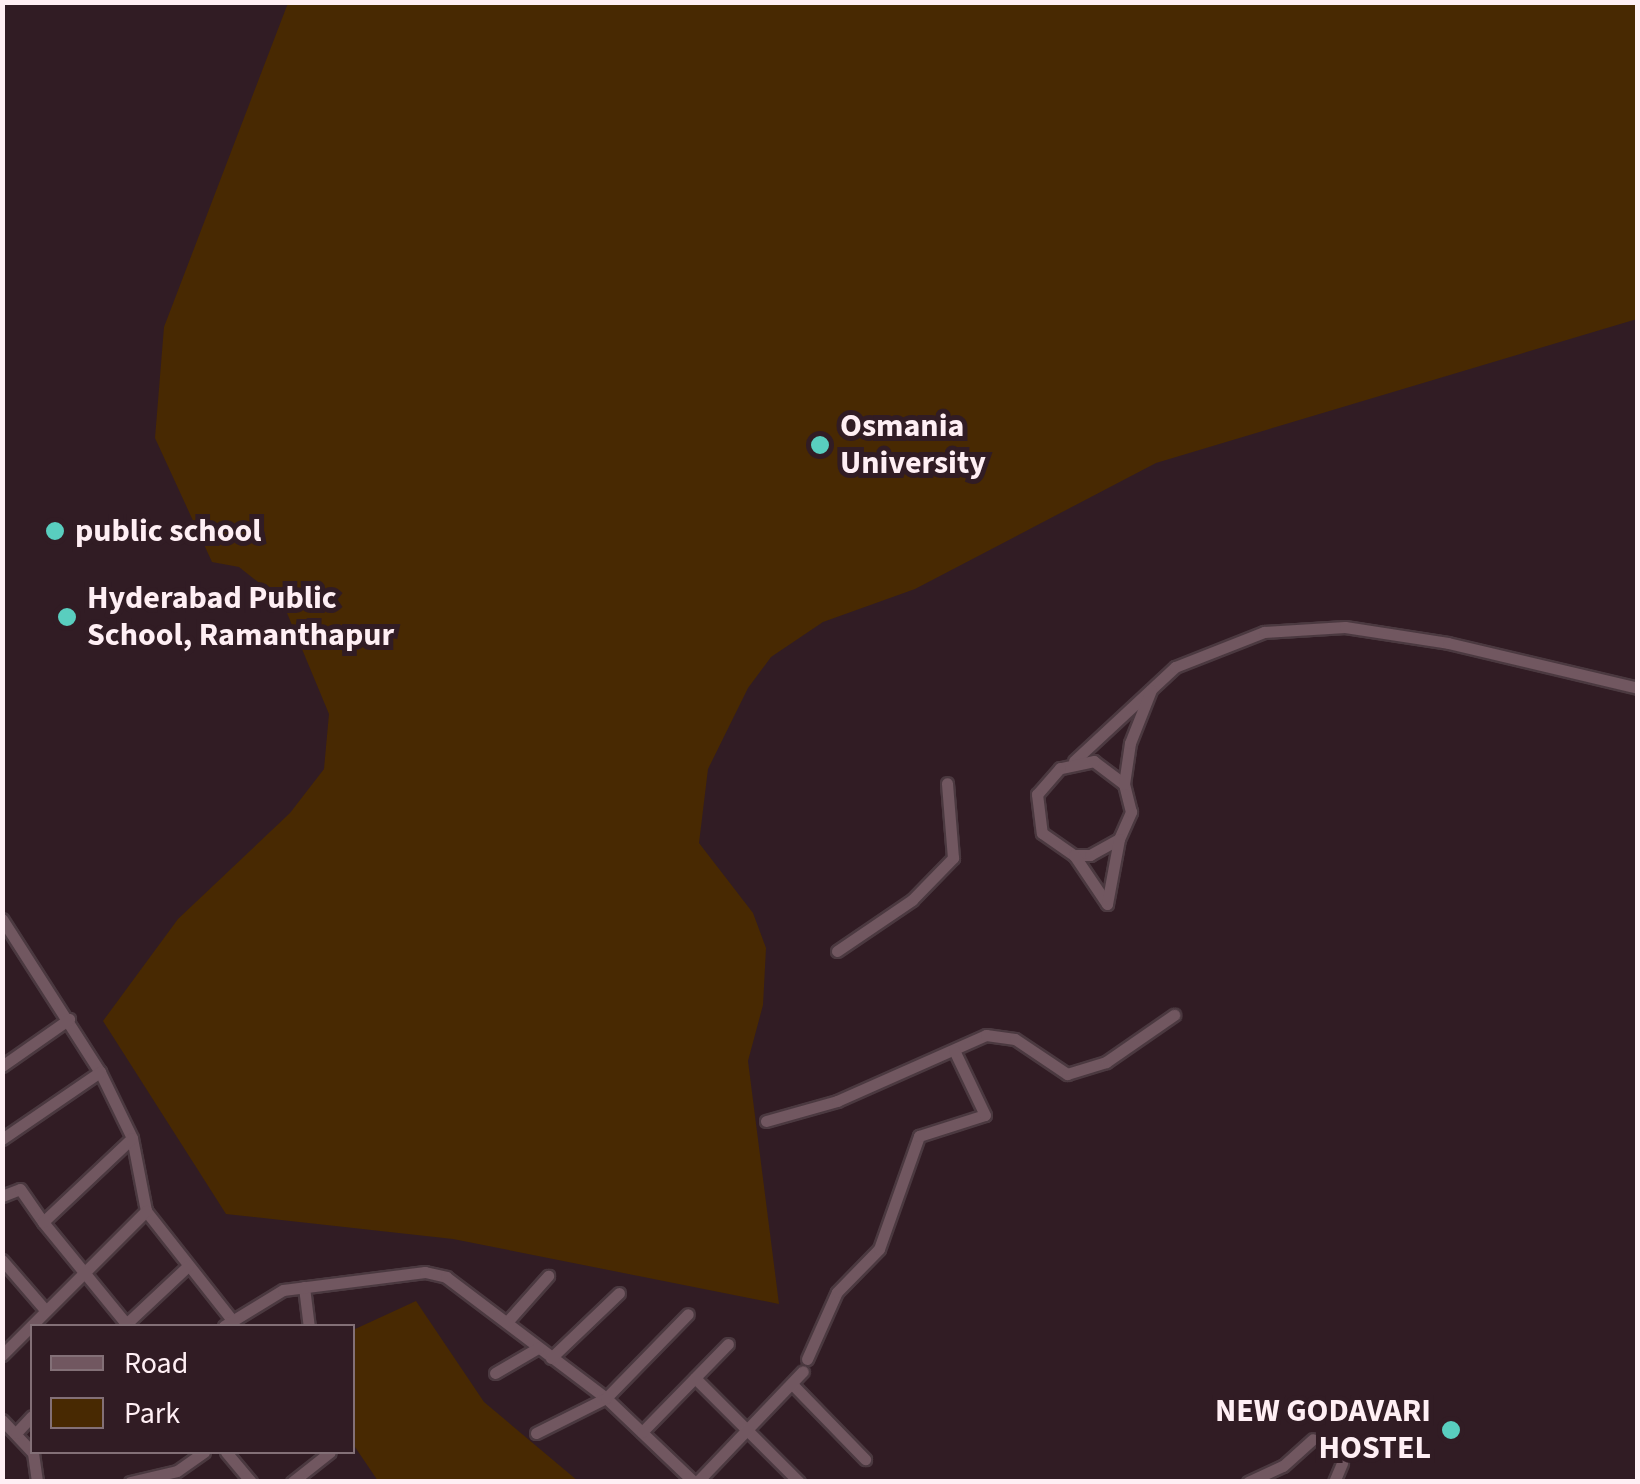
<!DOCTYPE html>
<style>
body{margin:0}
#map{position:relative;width:1640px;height:1484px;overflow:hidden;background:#311c24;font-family:"Source Sans 3",sans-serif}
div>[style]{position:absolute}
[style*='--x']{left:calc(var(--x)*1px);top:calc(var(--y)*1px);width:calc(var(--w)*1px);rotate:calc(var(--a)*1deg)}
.green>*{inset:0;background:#482902}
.roads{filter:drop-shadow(2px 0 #4b3940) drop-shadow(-2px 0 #4b3940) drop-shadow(0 2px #4b3940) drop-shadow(0 -2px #4b3940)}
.minor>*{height:11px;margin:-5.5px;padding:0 5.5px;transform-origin:5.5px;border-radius:5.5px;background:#715760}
.dots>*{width:28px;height:28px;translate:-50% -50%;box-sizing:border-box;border:5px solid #311c24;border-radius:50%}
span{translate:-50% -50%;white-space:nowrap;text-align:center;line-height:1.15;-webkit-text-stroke:10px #311c24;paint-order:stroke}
.poi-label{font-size:32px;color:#ffeff4;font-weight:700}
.left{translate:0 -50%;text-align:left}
.right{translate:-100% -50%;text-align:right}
.frame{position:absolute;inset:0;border:5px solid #ffeff4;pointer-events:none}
.legend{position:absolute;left:30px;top:1324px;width:325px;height:130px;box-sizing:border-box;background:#311c24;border:2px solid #837077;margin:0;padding:12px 18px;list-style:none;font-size:30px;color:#ffeff4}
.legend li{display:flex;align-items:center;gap:20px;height:50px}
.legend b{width:50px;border:2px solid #837077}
</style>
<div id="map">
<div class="green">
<div style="clip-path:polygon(288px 3px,1637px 3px,1637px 319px,1156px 463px,915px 589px,823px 622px,771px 657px,748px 688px,708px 769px,699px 843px,753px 913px,766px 948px,763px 1005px,748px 1061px,779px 1304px,453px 1239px,226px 1214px,103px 1021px,178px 919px,290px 813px,324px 769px,329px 714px,282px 601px,239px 567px,212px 562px,155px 438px,164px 327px)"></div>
<div style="clip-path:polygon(416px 1301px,484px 1402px,578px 1481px,378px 1481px,353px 1444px,353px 1330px)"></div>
</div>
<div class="roads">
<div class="minor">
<div style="--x:1074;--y:761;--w:138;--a:-42.9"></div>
<div style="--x:1175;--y:667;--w:96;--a:-21.5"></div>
<div style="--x:1264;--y:632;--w:81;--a:-3.5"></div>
<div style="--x:1345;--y:627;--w:104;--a:8.8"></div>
<div style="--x:1448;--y:643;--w:195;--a:13.3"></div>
<div style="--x:1124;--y:784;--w:38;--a:-143"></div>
<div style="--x:1094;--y:761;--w:35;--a:168"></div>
<div style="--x:1060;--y:768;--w:35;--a:131"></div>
<div style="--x:1037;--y:794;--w:39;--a:83"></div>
<div style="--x:1042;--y:833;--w:39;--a:35"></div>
<div style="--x:1074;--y:855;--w:16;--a:0"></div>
<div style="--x:1090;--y:855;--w:33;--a:-29"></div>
<div style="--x:1119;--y:839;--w:30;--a:-66"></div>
<div style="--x:1131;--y:812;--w:29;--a:-104"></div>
<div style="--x:1124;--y:784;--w:41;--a:-81.7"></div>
<div style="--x:1130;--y:743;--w:57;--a:-68.4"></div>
<div style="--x:1074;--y:855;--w:59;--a:56"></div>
<div style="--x:1107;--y:904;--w:66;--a:-79.5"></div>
<div style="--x:2;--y:919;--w:182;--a:57.4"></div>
<div style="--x:100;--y:1072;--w:73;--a:64.1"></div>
<div style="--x:132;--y:1138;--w:74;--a:79.1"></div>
<div style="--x:146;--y:1211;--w:139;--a:51.7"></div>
<div style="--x:837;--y:951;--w:91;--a:-34.2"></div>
<div style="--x:912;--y:900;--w:59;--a:-45.7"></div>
<div style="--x:953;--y:858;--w:75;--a:-94.6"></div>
<div style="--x:2;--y:1066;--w:82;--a:-35"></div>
<div style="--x:766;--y:1121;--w:74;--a:-15.7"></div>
<div style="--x:837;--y:1101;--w:163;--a:-23.9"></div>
<div style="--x:986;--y:1035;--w:29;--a:8"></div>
<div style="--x:1015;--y:1039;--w:63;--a:33.9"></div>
<div style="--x:1067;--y:1074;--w:41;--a:-17.1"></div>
<div style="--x:1106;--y:1062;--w:83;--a:-34.7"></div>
<div style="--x:2;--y:1139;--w:119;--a:-34.4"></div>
<div style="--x:2;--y:1196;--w:19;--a:-21"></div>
<div style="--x:20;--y:1189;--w:40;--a:55.1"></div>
<div style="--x:2;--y:1260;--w:67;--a:49.2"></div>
<div style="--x:304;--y:1287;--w:39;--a:83"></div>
<div style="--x:507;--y:1322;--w:62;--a:-48.3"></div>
<div style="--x:124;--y:1326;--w:88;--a:-43.2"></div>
<div style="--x:128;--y:1326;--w:134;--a:-129.3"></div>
<div style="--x:43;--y:1222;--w:122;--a:-43.3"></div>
<div style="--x:224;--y:1326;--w:69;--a:-31.4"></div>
<div style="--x:283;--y:1290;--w:143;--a:-7.2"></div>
<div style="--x:425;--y:1272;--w:22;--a:13"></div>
<div style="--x:446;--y:1277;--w:201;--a:37.1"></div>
<div style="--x:606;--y:1398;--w:122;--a:43.7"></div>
<div style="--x:2;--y:1355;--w:204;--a:-45"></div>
<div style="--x:551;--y:1358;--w:94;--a:-43.7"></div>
<div style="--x:807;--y:1359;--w:73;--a:-65.9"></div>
<div style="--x:837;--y:1292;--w:60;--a:-45.7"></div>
<div style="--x:879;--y:1249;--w:120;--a:-70.5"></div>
<div style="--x:919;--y:1136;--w:69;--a:-17.7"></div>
<div style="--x:985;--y:1115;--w:72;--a:-115.5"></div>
<div style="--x:495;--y:1373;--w:50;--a:-30.2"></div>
<div style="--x:695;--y:1378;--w:147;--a:45"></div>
<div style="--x:792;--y:1384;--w:105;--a:45.8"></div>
<div style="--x:2;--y:1420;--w:45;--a:46.8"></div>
<div style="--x:33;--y:1453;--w:29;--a:82"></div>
<div style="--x:642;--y:1432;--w:123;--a:-45.7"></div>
<div style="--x:16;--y:1433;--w:23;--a:-47"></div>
<div style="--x:536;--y:1433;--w:78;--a:-26.6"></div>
<div style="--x:606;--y:1398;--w:117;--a:-45.7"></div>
<div style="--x:226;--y:1452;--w:39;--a:50"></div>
<div style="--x:130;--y:1482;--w:48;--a:-13.2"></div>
<div style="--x:177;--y:1471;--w:33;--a:-35"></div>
<div style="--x:292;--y:1482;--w:48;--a:-38.3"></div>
<div style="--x:697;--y:1482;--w:153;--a:-46.3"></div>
<div style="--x:1248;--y:1482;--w:38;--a:-25"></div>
<div style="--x:1283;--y:1466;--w:40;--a:-42"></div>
<div style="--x:1334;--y:1482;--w:21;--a:-67"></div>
</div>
</div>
<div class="dots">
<div style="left:820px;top:445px;background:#59cebf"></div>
<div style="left:55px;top:531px;background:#59cebf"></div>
<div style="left:67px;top:617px;background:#59cebf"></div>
<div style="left:1451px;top:1430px;background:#59cebf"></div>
</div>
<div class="poi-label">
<span class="left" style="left:840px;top:445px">Osmania<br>University</span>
<span class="left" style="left:75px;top:531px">public school</span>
<span class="left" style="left:87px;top:617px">Hyderabad Public<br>School, Ramanthapur</span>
<span class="right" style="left:1431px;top:1430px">NEW GODAVARI<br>HOSTEL</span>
</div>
<div class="frame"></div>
<ul class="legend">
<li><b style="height:12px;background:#715760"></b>Road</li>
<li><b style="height:28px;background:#482902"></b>Park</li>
</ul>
</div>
